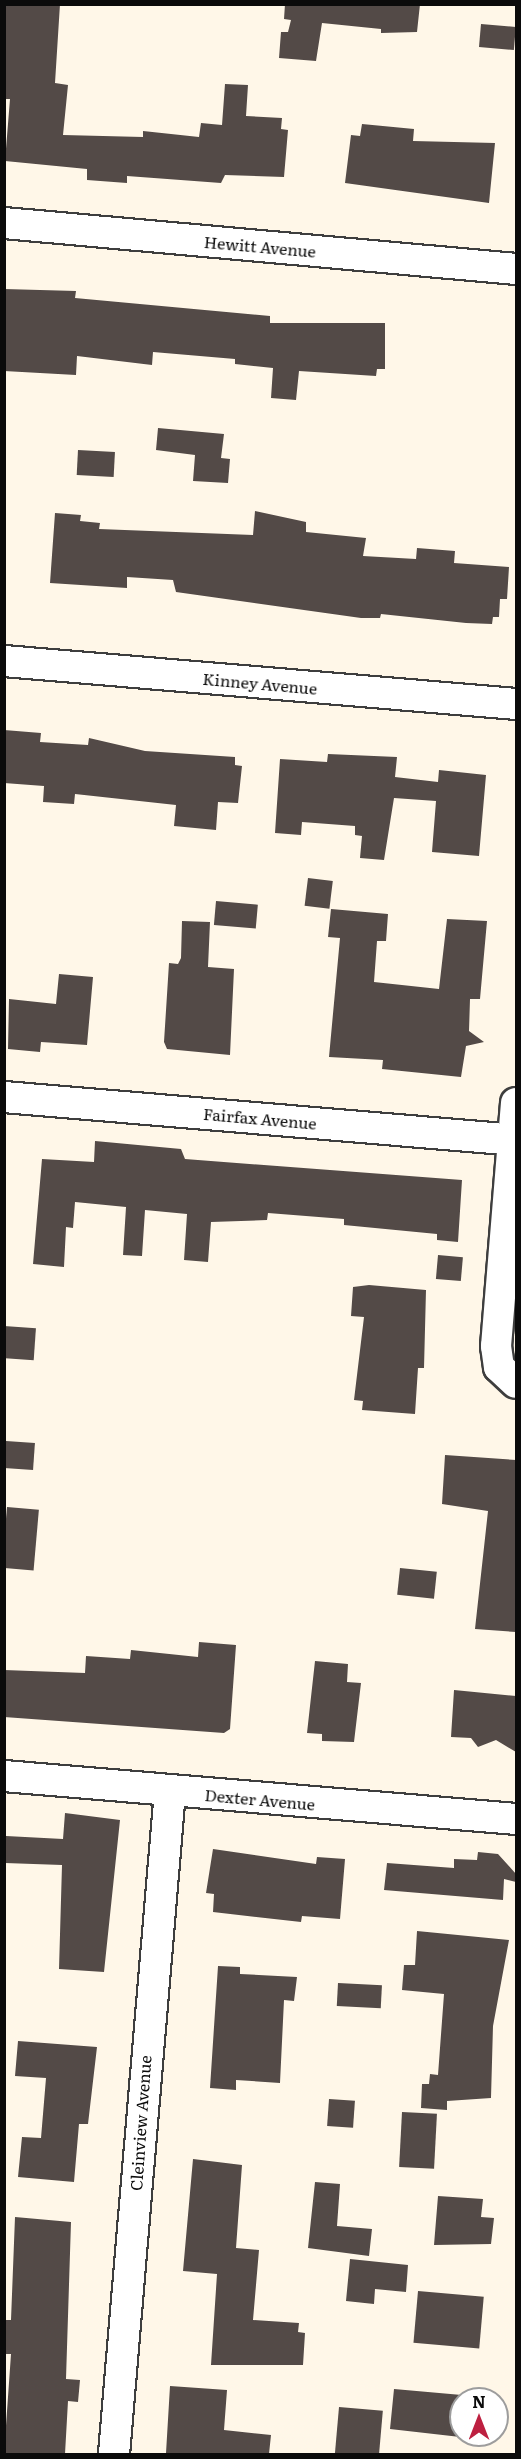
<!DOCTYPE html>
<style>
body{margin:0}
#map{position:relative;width:521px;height:2459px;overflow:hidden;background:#fff7e8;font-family:Literata,serif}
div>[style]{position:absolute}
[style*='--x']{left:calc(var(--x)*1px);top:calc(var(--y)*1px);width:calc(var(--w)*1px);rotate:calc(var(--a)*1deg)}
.building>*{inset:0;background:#534a47;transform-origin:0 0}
.roads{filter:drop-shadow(2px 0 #3e3e3e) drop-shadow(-2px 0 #3e3e3e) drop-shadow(0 2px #3e3e3e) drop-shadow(0 -2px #3e3e3e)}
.minor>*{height:30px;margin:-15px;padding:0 15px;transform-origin:15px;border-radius:15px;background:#fff}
span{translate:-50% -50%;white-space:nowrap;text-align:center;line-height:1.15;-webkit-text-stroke:6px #fff;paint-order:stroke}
.street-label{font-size:16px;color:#0b0b0b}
.frame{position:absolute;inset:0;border:6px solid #0b0b0b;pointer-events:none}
.north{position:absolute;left:449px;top:2387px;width:60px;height:60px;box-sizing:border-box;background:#fff;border:2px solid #9d9d9d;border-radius:50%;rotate:0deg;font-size:16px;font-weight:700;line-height:24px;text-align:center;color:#0b0b0b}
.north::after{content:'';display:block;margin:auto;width:21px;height:27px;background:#bd2040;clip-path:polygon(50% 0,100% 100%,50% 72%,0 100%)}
</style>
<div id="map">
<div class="building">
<div style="clip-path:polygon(4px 4px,60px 4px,55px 83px,68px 85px,63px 135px,143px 137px,143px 131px,199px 137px,201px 123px,222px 125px,225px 84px,248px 85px,246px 116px,282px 118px,281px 129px,288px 130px,284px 177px,225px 175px,221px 183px,127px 176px,127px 183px,87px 180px,87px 169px,5px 161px,10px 99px,4px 99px)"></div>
<div style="clip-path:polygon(285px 4px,420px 4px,417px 32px,381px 33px,381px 29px,322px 23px,316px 61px,279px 58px,281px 32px,288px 32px,291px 20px,284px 19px)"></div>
<div style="left:481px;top:24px;width:35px;height:23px;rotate:5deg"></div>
<div style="clip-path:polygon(362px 124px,414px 129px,413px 141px,495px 143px,489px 203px,345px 183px,351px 135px,360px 136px)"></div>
<div style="clip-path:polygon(4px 289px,76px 291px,75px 298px,270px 316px,270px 323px,385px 323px,385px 369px,377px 369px,376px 376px,299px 371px,296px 400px,271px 398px,273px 368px,235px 364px,235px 359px,153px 352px,152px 365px,77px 356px,76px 375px,4px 371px)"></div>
<div style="clip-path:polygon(158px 428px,224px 434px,221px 458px,230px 459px,228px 483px,193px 481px,195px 455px,156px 450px)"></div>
<div style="left:78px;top:450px;width:37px;height:25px;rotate:3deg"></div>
<div style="clip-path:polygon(255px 511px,306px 522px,306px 532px,366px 538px,363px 556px,416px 559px,417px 548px,455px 551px,454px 563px,509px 567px,507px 599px,500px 599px,499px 617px,493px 617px,492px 624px,466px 623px,381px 614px,380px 618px,361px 618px,176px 592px,173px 580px,127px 577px,127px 588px,50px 583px,55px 513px,81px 515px,80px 521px,100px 523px,99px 529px,253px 535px)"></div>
<div style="clip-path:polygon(4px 730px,41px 733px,40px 742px,88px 745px,89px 738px,145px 751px,235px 757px,235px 765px,242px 766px,238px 803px,218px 802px,216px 830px,174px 826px,176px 805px,75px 794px,74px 804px,43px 802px,44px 786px,4px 783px)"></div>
<div style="clip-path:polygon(328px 754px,397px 757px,395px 777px,438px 782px,439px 770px,486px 775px,479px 856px,432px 852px,436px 801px,394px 798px,384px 860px,360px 858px,362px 836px,355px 835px,355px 826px,302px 822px,301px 835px,275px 833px,280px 759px,327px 762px)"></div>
<div style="left:308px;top:878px;width:25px;height:28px;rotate:7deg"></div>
<div style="left:216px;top:901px;width:42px;height:24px;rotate:5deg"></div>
<div style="clip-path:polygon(331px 909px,388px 914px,386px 941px,377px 941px,374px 982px,439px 989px,447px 919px,487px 921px,480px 999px,470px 999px,469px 1031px,484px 1042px,466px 1046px,461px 1077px,382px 1069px,383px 1060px,329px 1057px,340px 938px,328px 937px)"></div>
<div style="clip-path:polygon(182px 921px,210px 922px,208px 967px,234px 969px,230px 1055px,167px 1049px,164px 1042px,169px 963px,178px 964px,181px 958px)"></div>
<div style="clip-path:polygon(59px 974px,93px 977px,87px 1045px,41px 1042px,40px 1052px,8px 1049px,9px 999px,56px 1004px)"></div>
<div style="clip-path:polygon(95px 1141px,181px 1149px,185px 1159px,462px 1180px,458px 1242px,437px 1240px,437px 1234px,344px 1225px,344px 1219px,268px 1213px,267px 1220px,211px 1222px,208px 1262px,184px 1260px,187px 1214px,145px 1210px,142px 1256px,123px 1255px,126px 1207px,75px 1202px,73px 1228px,66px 1227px,64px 1267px,33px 1264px,42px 1159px,94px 1162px)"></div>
<div style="left:438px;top:1255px;width:25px;height:24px;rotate:5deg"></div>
<div style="clip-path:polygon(369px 1285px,426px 1290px,424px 1368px,418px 1368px,415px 1414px,362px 1410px,363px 1401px,354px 1400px,364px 1317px,351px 1316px,353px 1287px)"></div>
<div style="left:4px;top:1326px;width:32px;height:32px;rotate:4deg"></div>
<div style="left:6px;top:1441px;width:29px;height:27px;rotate:4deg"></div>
<div style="clip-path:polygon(445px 1455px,516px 1460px,516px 1632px,475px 1629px,488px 1511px,442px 1504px)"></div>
<div style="left:7px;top:1507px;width:32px;height:61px;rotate:5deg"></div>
<div style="left:400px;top:1568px;width:37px;height:27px;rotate:6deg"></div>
<div style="clip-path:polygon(199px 1642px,236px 1645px,230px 1729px,224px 1733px,4px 1717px,4px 1670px,85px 1673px,86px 1656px,130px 1659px,131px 1650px,198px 1657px)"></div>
<div style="clip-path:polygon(315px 1661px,348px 1664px,347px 1682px,361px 1683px,354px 1742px,322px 1741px,322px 1734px,307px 1733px)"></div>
<div style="clip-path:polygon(454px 1690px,516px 1696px,516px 1752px,496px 1740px,478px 1747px,471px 1738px,451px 1737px)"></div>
<div style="clip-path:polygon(65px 1813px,120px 1820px,104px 1972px,59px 1969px,62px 1865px,5px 1863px,6px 1836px,63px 1839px)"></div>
<div style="clip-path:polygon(213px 1849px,316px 1864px,317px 1857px,345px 1859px,340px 1919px,302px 1916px,301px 1922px,213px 1912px,214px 1894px,206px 1893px)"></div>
<div style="clip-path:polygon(478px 1852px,498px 1854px,516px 1874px,516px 1882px,504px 1879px,503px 1900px,384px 1890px,387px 1863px,454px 1868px,454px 1859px,477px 1860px)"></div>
<div style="clip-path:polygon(417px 1931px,509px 1940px,493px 2026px,491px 2098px,447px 2101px,447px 2110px,421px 2108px,422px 2084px,429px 2084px,430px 2074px,438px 2075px,444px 1994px,402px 1990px,404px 1965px,415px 1965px)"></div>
<div style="clip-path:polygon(218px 1966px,240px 1967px,240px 1974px,297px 1977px,294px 2001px,284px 2000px,280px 2083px,236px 2080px,236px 2090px,210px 2088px)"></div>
<div style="left:338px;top:1983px;width:44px;height:23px;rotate:3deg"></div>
<div style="clip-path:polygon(18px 2041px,97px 2047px,88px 2124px,79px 2124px,74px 2182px,18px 2177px,22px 2137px,41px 2138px,46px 2078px,15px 2076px)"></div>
<div style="left:329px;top:2099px;width:26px;height:27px;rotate:4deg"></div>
<div style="left:402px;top:2112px;width:35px;height:55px;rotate:3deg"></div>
<div style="clip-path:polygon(193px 2159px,242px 2165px,236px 2248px,259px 2250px,253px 2320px,299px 2323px,298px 2332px,305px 2333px,303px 2365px,211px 2365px,217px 2274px,183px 2271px)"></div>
<div style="clip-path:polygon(315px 2182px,340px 2184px,337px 2226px,372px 2229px,369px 2256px,308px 2248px)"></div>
<div style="clip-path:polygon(438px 2196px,483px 2199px,481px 2217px,494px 2218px,491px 2244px,434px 2245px)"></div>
<div style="clip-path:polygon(15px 2217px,71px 2222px,66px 2379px,80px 2380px,78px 2402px,68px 2401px,65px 2454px,4px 2454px,11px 2354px,4px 2354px,4px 2320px,11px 2320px)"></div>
<div style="clip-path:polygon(350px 2259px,408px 2265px,406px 2292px,375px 2289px,374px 2304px,346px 2301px)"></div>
<div style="left:418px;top:2291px;width:66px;height:52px;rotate:5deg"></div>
<div style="clip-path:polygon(170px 2386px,227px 2390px,224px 2430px,271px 2435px,269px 2454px,166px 2453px)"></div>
<div style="clip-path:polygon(394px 2389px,473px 2396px,461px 2399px,461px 2435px,469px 2438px,390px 2429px)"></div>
<div style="left:339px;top:2407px;width:44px;height:47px;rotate:5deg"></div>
</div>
<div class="roads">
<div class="minor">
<div style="--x:4;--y:223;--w:514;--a:5.13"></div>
<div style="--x:4;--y:661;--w:514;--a:4.8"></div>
<div style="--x:4;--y:1097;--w:514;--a:4.8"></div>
<div style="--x:516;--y:1103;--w:244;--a:94.7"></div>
<div style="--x:496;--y:1346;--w:21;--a:82"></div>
<div style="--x:499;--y:1367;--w:23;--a:43"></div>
<div style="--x:4;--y:1776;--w:514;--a:4.8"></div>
<div style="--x:114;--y:2454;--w:665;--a:-85.17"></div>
</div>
</div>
<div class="street-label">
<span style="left:260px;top:246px;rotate:5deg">Hewitt Avenue</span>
<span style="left:260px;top:683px;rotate:5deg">Kinney Avenue</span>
<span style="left:260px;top:1118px;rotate:5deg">Fairfax Avenue</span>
<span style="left:260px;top:1799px;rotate:5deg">Dexter Avenue</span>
<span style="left:140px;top:2123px;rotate:-86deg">Cleinview Avenue</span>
</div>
<div class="frame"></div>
<div class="north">N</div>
</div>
